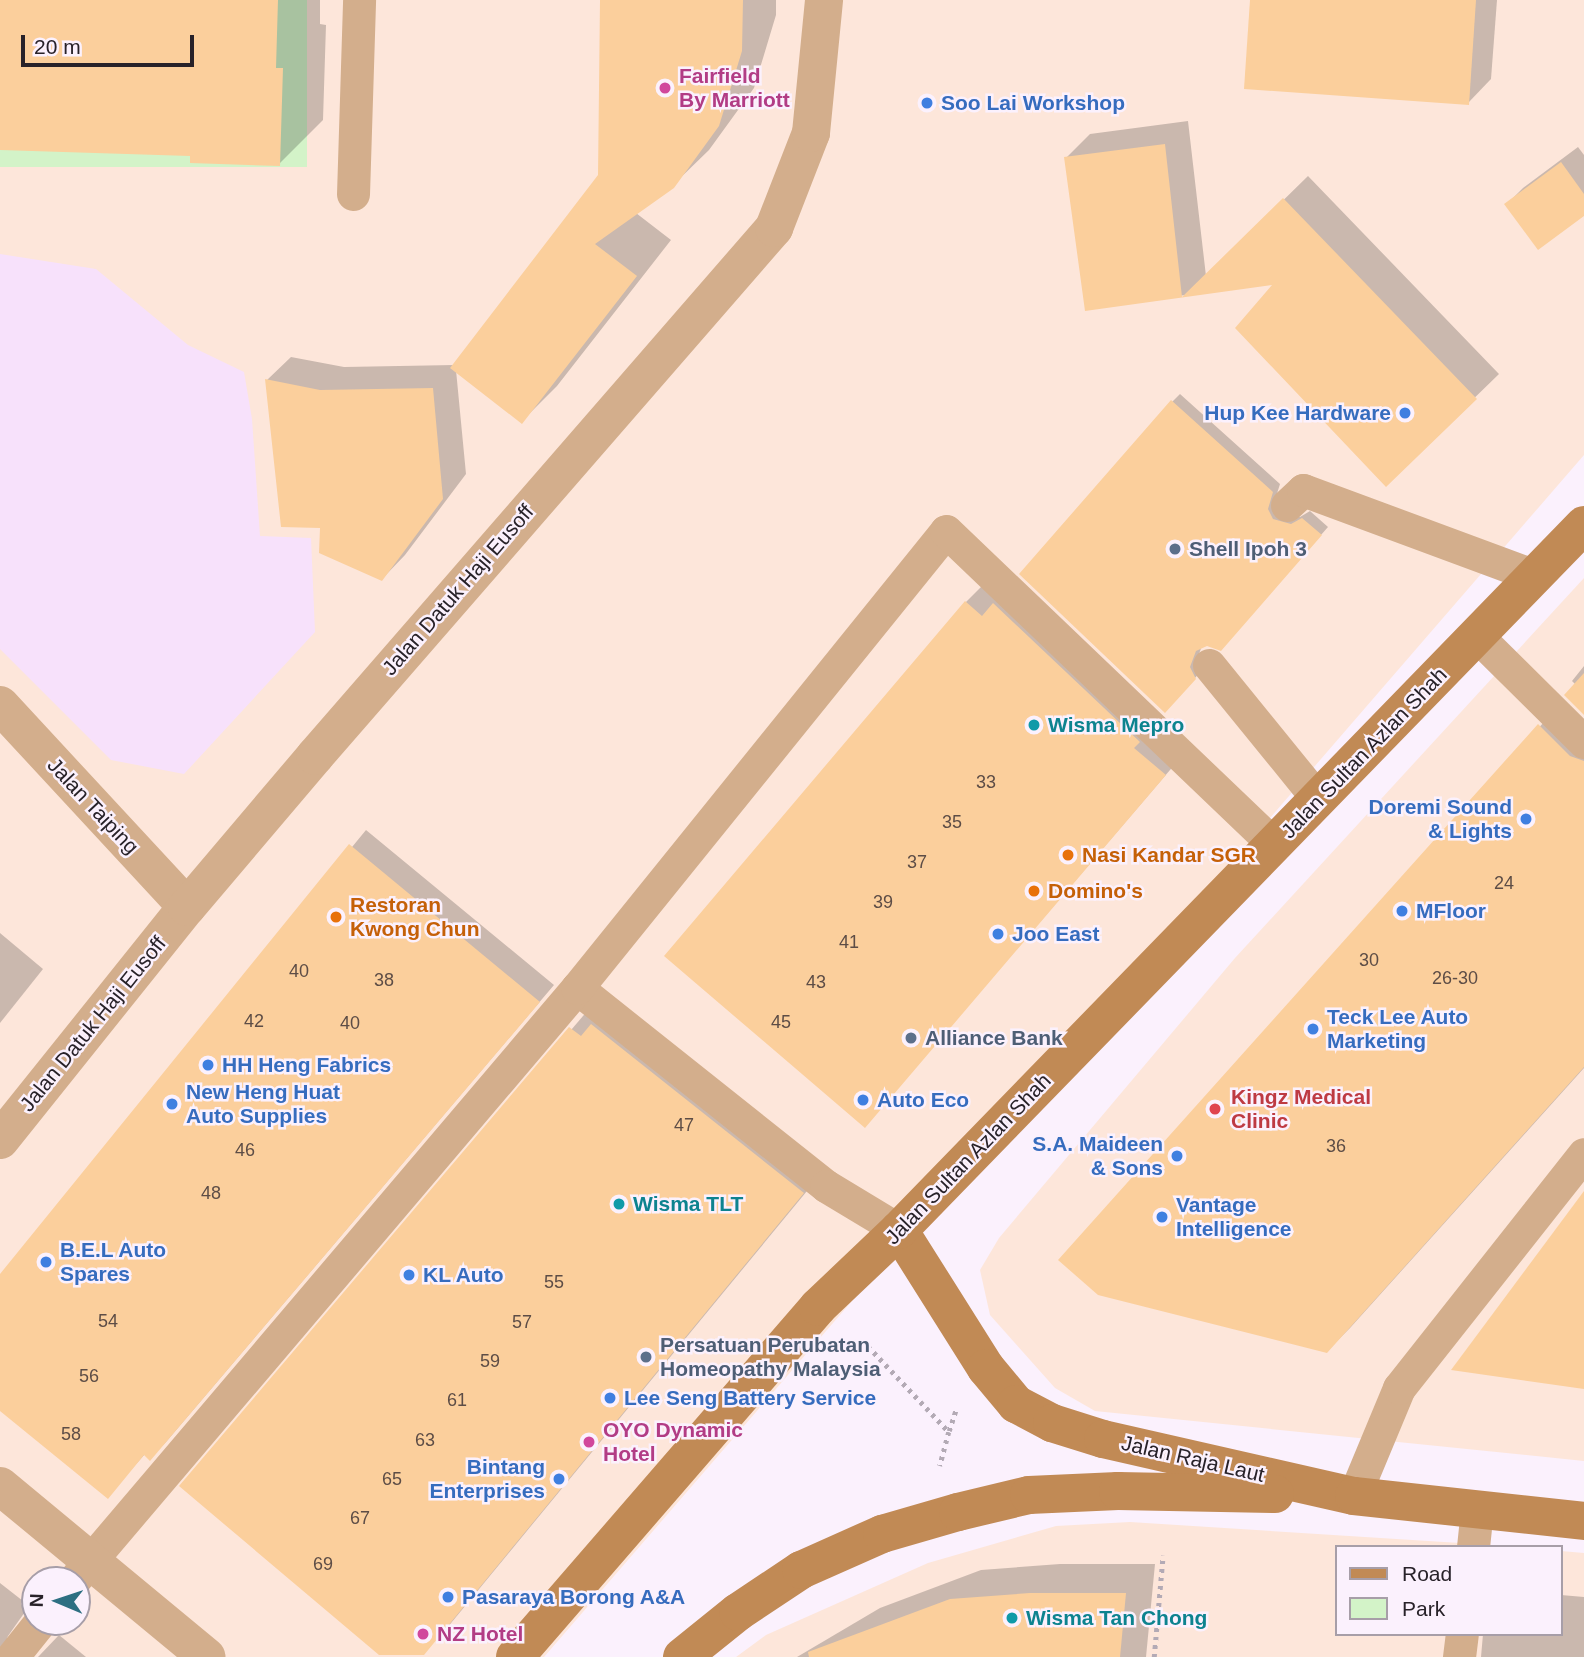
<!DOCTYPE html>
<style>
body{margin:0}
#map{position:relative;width:1584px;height:1657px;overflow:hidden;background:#fbf1fd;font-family:Helvetica,sans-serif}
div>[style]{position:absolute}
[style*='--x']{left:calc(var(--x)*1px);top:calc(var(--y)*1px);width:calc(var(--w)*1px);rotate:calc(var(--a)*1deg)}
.commercial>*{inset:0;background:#fde6da}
.built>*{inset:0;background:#f7e1fb}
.green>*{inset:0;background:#d3f3c8;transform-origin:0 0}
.shadow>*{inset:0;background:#0003}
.building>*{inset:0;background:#fbcf9c}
.path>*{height:4.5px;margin-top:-2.25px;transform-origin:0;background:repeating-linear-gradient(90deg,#b3aab5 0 3.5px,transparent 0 8.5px)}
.service>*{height:33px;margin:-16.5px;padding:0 16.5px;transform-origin:16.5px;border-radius:16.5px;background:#d3ae8c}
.minor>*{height:38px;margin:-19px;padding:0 19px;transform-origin:19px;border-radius:19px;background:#d3ae8c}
.secondary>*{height:38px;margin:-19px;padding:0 19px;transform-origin:19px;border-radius:19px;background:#c18a55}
.dots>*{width:19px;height:19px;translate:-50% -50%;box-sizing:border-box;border:4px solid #fbf1fd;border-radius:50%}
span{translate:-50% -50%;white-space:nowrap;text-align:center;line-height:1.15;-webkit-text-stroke:5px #fbf1fd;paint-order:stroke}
.number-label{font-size:18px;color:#5d4d46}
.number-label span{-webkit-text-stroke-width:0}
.hotel-label{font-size:21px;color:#b23c85;font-weight:700}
.left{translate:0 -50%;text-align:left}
.shop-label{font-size:21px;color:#366cbe;font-weight:700}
.right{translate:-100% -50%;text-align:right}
.service-label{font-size:21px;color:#4e5e75;font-weight:700}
.street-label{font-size:21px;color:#282229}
.culture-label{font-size:21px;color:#0d838f;font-weight:700}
.food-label{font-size:21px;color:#c56008;font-weight:700}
.health-label{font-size:21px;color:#be3a42;font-weight:700}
.legend{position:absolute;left:1335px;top:1545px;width:228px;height:91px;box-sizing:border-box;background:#fbf1fd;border:2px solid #a79ea8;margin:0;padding:9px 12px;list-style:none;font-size:21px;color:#282229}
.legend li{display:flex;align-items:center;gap:14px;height:35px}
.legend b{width:35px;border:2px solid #a79ea8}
.north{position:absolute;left:21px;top:1566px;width:70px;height:70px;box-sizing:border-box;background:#fbf1fd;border:2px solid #a79ea8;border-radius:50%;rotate:272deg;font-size:19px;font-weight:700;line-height:28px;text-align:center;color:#282229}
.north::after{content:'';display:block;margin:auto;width:24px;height:32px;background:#2d6f82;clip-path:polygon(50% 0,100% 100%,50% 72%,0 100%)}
.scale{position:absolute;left:21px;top:35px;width:173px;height:32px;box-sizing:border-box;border:4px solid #282229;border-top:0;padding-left:9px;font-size:21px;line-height:24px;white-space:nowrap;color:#282229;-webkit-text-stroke:5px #fbf1fd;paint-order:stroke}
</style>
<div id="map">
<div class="commercial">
<div style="clip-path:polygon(evenodd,0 0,1584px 0,1584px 455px,544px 1657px,0 1657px,0 0,35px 1580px,77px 1580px,77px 1622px,35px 1622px,35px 1580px)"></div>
<div style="clip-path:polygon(1584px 578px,1584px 1461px,1095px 1411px,1055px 1388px,990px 1315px,980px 1270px,999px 1238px,1235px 958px)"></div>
<div style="clip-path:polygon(1130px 1522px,1523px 1547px,1337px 1547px,1337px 1634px,1561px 1634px,1561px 1551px,1584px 1553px,1584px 1657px,736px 1657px,766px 1635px,928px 1563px,1056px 1526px)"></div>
</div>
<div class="built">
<div style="clip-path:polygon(0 254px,96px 269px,188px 345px,244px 372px,252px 419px,260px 536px,311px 538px,315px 632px,184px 774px,111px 760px,0 649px)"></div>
</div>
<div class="green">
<div style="left:0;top:0;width:307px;height:167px"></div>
</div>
<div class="shadow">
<div style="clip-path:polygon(0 0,320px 0,320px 24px,326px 25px,323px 120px,279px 164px,192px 155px,0 148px)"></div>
<div style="clip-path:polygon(602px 0,776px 0,776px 15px,754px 88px,709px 150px,672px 186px,636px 213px,671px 240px,557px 386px,521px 422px,456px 370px,466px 474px,405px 555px,382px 579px,322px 526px,267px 380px,291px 357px,344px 367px,454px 365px,600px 176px)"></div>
<div style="clip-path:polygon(1252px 0,1497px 0,1491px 79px,1468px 103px)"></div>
<div style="clip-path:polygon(1188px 121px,1206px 276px,1308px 176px,1499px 374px,1386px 484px,1277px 282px,1086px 309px,1066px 158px,1090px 134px)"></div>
<div style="clip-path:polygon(1578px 147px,1584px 155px,1584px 214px,1507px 204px,1523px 188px)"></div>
<div style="clip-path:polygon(1180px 394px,1280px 484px,1275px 500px,1281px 511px,1300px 517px,1310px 511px,1328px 527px,1228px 641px,1202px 646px,1197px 659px,1202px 670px,1173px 703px,1172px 402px)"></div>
<div style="clip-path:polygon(983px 585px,1182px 756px,865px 1126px,966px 602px)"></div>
<div style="clip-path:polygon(1584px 666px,1584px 714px,1576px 685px,1572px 681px)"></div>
<div style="clip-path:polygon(1562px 702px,1584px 722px,1584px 1068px,1350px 1328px,1327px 1351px,1060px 1260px)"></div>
<div style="clip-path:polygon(366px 830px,554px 985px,166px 1442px,150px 1458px,145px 1454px,107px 1497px,0 1409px,0 1276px)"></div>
<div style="clip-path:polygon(0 933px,43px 969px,0 1023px)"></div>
<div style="clip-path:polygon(589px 1009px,821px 1174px,442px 1634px,423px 1653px,182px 1485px)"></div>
<div style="clip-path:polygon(1060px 1564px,1155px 1564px,1146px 1657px,797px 1657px,880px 1608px,981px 1570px)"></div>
<div style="clip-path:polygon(0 1583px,23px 1601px,21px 1604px,27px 1609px,8px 1636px,0 1657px)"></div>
<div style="clip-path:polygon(1561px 1595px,1584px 1597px,1584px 1657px,1481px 1657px,1483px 1634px,1561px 1634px)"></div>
<div style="clip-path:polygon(59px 1635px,86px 1657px,38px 1657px)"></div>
</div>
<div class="building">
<div style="clip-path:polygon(0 0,278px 0,276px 68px,283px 68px,280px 166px,190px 163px,190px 156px,0 150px)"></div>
<div style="clip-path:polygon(600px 0,743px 0,742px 51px,719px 126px,674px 188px,595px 244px,637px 276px,522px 424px,450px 368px,598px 175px)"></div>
<div style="clip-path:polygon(1250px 0,1476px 0,1469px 105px,1244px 89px)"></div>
<div style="clip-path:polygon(1165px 144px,1182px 297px,1283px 198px,1477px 399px,1386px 487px,1235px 328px,1272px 285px,1085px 311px,1064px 157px)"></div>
<div style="clip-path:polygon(1561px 162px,1584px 194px,1584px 216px,1538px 250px,1504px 204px)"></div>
<div style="clip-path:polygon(265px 379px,320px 390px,433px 388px,443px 499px,382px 581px,319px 553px,320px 528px,281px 527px)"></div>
<div style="clip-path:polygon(1171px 400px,1273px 492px,1268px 509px,1273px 519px,1291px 524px,1302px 518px,1322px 535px,1221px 651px,1207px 646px,1196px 651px,1190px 667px,1196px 679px,1165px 713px,1019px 574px)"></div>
<div style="clip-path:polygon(965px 601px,982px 616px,993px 603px,1140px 742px,1134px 748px,1166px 775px,865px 1128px,664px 956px)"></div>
<div style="clip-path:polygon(1584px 673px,1584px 715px,1564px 695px)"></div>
<div style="clip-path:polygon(1538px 724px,1570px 756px,1584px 761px,1584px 1067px,1327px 1353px,1098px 1295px,1058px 1260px)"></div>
<div style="clip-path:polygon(349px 844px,540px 1002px,150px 1461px,144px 1455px,108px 1499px,0 1411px,0 1274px)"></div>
<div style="clip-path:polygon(591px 1024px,804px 1193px,424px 1655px,379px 1655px,179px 1486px,569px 1027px,581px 1036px)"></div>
<div style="clip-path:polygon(1584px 1191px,1584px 1389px,1451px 1370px)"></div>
<div style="clip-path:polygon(1030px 1593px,1126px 1593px,1120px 1657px,809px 1657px,808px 1652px,950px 1599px)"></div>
</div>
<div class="path">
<div style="--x:868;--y:1346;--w:118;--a:46.7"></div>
<div style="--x:949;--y:1432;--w:35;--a:105"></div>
<div style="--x:949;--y:1431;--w:23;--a:-72"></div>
<div style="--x:1154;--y:1657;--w:102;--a:-85"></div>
</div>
<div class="service">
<div style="--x:353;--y:194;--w:194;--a:-88.2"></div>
<div style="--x:1287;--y:505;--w:22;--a:-43"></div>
<div style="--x:1303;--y:490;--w:248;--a:20.3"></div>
<div style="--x:1477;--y:636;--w:151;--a:44.7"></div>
<div style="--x:1209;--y:665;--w:173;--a:50.9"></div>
<div style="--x:577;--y:988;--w:318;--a:38.5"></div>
<div style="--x:826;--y:1186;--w:85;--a:31.1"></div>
<div style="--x:1354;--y:1496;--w:117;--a:-67.4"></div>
<div style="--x:1399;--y:1388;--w:298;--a:-51.7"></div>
<div style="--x:1473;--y:1547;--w:37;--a:-84"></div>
<div style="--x:74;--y:1580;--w:777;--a:-49.65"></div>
<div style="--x:577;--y:988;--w:587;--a:-51.08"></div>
<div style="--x:946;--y:531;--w:453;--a:43.7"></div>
<div style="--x:12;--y:1657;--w:45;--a:-51.3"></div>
<div style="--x:1459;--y:1657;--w:23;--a:-83"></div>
</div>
<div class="minor">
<div style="--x:0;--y:705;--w:275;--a:47.2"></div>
<div style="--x:0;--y:1140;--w:299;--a:-51.3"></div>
<div style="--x:187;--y:907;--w:198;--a:-49.7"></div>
<div style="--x:315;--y:756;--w:700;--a:-49"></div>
<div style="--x:774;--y:228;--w:102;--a:-68.7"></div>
<div style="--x:811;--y:133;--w:134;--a:-84.4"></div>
<div style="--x:0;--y:1486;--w:268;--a:39.6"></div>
</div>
<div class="secondary">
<div style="--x:899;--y:1230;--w:163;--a:57.8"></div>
<div style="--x:986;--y:1368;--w:47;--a:50.2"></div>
<div style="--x:1016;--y:1404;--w:41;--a:27.8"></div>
<div style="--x:1052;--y:1423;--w:53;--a:17.4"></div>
<div style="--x:1103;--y:1439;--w:257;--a:12.8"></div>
<div style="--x:1354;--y:1496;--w:231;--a:6.2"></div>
<div style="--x:515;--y:1657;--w:463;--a:-49.1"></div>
<div style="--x:818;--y:1307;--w:112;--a:-43.5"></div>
<div style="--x:899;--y:1230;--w:983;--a:-45.82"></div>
<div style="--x:682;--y:1657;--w:72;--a:-38.8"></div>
<div style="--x:738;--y:1612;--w:76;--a:-33.7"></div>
<div style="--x:801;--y:1570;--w:89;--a:-24"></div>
<div style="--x:882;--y:1534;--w:79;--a:-16.1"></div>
<div style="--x:958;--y:1512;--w:73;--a:-13.5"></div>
<div style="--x:1029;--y:1495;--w:89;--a:-2.6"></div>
<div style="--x:1118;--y:1491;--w:157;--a:1.1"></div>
</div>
<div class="dots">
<div style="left:665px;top:88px;background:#d1479c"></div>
<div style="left:927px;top:103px;background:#3f7fe0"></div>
<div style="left:1405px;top:413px;background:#3f7fe0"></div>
<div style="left:1175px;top:549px;background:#5c6f8a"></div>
<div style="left:1034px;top:725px;background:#0f9aa8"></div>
<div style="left:1526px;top:819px;background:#3f7fe0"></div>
<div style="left:1068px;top:855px;background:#e8710a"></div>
<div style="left:1034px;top:891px;background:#e8710a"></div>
<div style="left:1402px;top:911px;background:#3f7fe0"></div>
<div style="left:336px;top:917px;background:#e8710a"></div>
<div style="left:998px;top:934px;background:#3f7fe0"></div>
<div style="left:1313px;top:1029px;background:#3f7fe0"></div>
<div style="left:911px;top:1038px;background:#5c6f8a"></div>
<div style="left:208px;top:1065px;background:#3f7fe0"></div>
<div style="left:863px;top:1100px;background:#3f7fe0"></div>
<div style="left:172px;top:1104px;background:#3f7fe0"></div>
<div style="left:1215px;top:1109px;background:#e0444e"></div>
<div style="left:1177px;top:1156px;background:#3f7fe0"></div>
<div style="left:619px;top:1204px;background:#0f9aa8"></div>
<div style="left:1162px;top:1217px;background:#3f7fe0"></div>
<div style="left:46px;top:1262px;background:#3f7fe0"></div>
<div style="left:409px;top:1275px;background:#3f7fe0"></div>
<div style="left:646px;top:1357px;background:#5c6f8a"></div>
<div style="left:610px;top:1398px;background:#3f7fe0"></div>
<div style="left:589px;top:1442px;background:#d1479c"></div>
<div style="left:559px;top:1479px;background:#3f7fe0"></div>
<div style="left:448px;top:1597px;background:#3f7fe0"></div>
<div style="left:1012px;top:1618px;background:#0f9aa8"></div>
<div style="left:423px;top:1634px;background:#d1479c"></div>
</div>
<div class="number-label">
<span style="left:986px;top:782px">33</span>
<span style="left:952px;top:822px">35</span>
<span style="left:917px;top:862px">37</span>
<span style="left:1504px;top:883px">24</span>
<span style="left:883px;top:902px">39</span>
<span style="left:849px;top:942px">41</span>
<span style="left:1369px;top:960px">30</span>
<span style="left:299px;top:971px">40</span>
<span style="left:1455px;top:978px">26-30</span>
<span style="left:384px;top:980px">38</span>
<span style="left:816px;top:982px">43</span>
<span style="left:254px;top:1021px">42</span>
<span style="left:781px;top:1022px">45</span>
<span style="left:350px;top:1023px">40</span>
<span style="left:684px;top:1125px">47</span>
<span style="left:1336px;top:1146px">36</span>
<span style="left:245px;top:1150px">46</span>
<span style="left:211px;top:1193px">48</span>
<span style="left:554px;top:1282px">55</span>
<span style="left:108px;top:1321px">54</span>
<span style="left:522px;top:1322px">57</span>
<span style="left:490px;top:1361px">59</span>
<span style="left:89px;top:1376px">56</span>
<span style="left:457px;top:1400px">61</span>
<span style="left:71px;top:1434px">58</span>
<span style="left:425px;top:1440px">63</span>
<span style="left:392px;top:1479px">65</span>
<span style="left:360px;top:1518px">67</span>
<span style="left:323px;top:1564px">69</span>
</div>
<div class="hotel-label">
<span class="left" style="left:679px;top:88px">Fairfield<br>By Marriott</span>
<span class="left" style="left:603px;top:1442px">OYO Dynamic<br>Hotel</span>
<span class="left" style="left:437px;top:1634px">NZ Hotel</span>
</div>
<div class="shop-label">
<span class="left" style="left:941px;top:103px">Soo Lai Workshop</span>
<span class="right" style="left:1391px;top:413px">Hup Kee Hardware</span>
<span class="right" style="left:1512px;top:819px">Doremi Sound<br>&amp; Lights</span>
<span class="left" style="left:1416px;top:911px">MFloor</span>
<span class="left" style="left:1012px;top:934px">Joo East</span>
<span class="left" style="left:1327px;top:1029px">Teck Lee Auto<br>Marketing</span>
<span class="left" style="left:222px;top:1065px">HH Heng Fabrics</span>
<span class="left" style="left:186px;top:1104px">New Heng Huat<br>Auto Supplies</span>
<span class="left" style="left:877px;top:1100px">Auto Eco</span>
<span class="right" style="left:1163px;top:1156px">S.A. Maideen<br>&amp; Sons</span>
<span class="left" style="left:1176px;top:1217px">Vantage<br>Intelligence</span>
<span class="left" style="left:60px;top:1262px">B.E.L Auto<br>Spares</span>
<span class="left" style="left:423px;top:1275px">KL Auto</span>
<span class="left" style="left:624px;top:1398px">Lee Seng Battery Service</span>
<span class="right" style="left:545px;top:1479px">Bintang<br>Enterprises</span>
<span class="left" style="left:462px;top:1597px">Pasaraya Borong A&amp;A</span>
</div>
<div class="service-label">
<span class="left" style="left:1189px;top:549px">Shell Ipoh 3</span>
<span class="left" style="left:925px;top:1038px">Alliance Bank</span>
<span class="left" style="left:660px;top:1357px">Persatuan Perubatan<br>Homeopathy Malaysia</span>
</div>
<div class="street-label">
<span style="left:458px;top:590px;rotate:-49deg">Jalan Datuk Haji Eusoff</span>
<span style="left:1364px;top:753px;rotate:-46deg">Jalan Sultan Azlan Shah</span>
<span style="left:93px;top:806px;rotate:47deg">Jalan Taiping</span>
<span style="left:93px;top:1024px;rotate:-51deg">Jalan Datuk Haji Eusoff</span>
<span style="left:968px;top:1159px;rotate:-46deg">Jalan Sultan Azlan Shah</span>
<span style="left:1193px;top:1459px;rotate:13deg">Jalan Raja Laut</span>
</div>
<div class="culture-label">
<span class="left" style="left:1048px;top:725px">Wisma Mepro</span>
<span class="left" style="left:633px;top:1204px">Wisma TLT</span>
<span class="left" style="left:1026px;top:1618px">Wisma Tan Chong</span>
</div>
<div class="food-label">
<span class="left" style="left:1082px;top:855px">Nasi Kandar SGR</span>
<span class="left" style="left:1048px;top:891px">Domino's</span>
<span class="left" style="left:350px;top:917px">Restoran<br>Kwong Chun</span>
</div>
<div class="health-label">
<span class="left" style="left:1231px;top:1109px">Kingz Medical<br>Clinic</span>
</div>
<ul class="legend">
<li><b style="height:9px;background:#c18a55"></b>Road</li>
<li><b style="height:19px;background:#d3f3c8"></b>Park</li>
</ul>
<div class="north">N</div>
<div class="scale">20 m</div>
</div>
